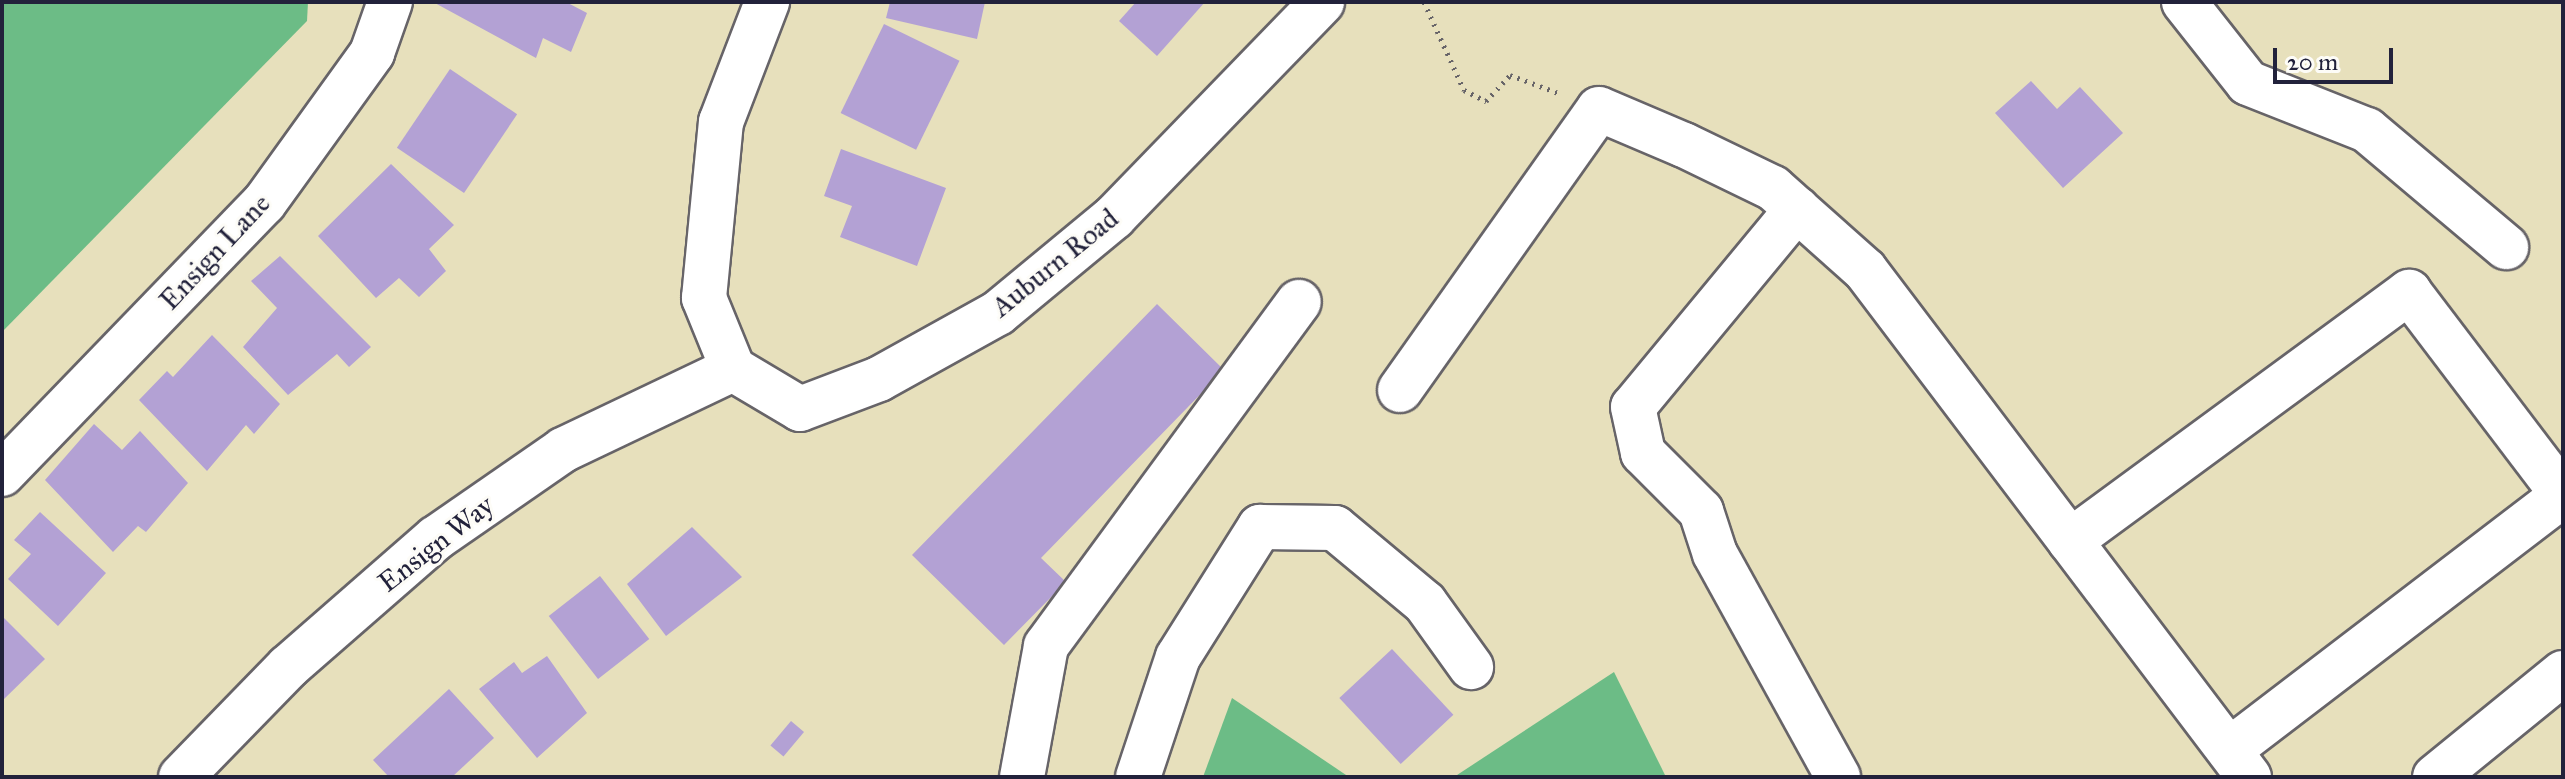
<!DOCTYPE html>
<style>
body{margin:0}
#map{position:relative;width:2565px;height:779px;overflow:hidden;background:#e7e0bc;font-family:"IM FELL Great Primer",serif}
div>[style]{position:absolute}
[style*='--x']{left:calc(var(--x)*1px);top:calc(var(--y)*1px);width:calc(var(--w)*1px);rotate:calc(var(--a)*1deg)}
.forest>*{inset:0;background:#6cbc86}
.building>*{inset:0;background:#b3a1d4;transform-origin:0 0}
.path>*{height:5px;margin-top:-2.5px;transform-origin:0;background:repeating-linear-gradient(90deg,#676468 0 2px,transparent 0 8px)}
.roads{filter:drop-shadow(2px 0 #676468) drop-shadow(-2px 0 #676468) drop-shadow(0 2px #676468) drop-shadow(0 -2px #676468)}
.minor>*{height:44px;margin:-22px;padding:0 22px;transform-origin:22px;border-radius:22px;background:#fff}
span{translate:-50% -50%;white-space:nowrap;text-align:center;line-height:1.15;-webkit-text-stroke:6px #fdfcf7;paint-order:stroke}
.street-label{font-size:28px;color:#22223b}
.frame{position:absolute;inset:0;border:4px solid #22223b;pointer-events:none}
.scale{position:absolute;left:2273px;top:48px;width:120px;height:36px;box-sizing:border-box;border:4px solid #22223b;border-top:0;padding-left:10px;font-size:24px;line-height:28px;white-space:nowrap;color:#22223b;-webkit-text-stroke:6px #fdfcf7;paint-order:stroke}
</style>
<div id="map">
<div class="forest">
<div style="clip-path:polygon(2px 2px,308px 2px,307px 21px,2px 332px)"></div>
<div style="clip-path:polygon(1614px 672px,1666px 777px,1454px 777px)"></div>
<div style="clip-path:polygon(1232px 698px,1349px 777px,1203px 777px)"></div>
</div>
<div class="building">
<div style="clip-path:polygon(433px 2px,566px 2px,587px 13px,571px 52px,543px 38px,536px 58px)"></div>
<div style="clip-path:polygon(890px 2px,985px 2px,977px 39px,886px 18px)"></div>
<div style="clip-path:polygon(1136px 2px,1205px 2px,1157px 56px,1119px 21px)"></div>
<div style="left:884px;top:24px;width:84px;height:99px;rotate:26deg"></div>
<div style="left:450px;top:69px;width:81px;height:95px;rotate:34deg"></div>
<div style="clip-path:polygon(2031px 81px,2057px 109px,2080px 87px,2123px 133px,2063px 188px,1995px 113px)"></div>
<div style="clip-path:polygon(841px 149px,946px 188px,917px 266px,840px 237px,852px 206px,824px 196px)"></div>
<div style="clip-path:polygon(391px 164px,454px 225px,429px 249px,446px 271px,419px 297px,399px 278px,376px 298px,318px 236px)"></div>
<div style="clip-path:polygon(280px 256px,371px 347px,349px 367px,337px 354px,288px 395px,243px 347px,277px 308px,251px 281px)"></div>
<div style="clip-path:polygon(1157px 304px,1224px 370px,1041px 558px,1066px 582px,1004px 645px,912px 555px)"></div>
<div style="clip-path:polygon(212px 335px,280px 404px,254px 434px,246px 425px,207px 471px,139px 400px,167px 371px,173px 377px)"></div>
<div style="clip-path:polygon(94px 424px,122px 450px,140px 431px,188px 483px,146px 532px,138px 526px,113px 552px,45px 480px)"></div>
<div style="clip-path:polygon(40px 512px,106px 573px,58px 626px,8px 579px,31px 554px,14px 540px)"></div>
<div style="clip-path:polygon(692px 527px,742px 577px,666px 636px,627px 584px)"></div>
<div style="left:600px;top:576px;width:80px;height:65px;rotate:52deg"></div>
<div style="clip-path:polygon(2px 616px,45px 659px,2px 701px)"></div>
<div style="left:1392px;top:649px;width:90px;height:72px;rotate:47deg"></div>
<div style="clip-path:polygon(547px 656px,587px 713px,537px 758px,479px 689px,514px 662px,522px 673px)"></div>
<div style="clip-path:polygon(449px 689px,494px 738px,452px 777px,389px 777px,373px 760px)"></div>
<div style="left:791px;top:721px;width:17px;height:32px;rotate:40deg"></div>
</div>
<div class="path">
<div style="--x:1424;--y:2;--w:97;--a:65.6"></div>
<div style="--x:1464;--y:90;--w:25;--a:27"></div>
<div style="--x:1486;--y:101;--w:35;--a:-47"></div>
<div style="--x:1510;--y:75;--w:54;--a:20.4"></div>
</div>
<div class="roads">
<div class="minor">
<div style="--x:2184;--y:2;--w:103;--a:51.7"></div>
<div style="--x:2248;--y:83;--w:128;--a:21.6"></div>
<div style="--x:2367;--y:130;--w:182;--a:40.1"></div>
<div style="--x:1797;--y:209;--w:257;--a:129.6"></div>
<div style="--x:1633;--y:407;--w:47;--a:77.7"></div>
<div style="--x:1643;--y:453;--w:82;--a:45"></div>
<div style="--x:1701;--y:511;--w:45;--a:72"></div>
<div style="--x:1715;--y:554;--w:255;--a:61.1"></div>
<div style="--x:733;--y:369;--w:78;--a:30.8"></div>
<div style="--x:800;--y:409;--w:85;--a:-20.8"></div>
<div style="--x:879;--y:379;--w:136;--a:-29"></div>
<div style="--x:998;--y:313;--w:151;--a:-39.6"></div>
<div style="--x:1114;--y:217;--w:299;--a:-45.9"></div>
<div style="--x:733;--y:369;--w:77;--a:-112.2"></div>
<div style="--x:704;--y:298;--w:177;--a:-84.5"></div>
<div style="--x:721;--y:122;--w:129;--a:-69"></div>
<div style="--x:1400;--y:390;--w:344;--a:-54.7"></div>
<div style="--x:1599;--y:109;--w:92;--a:23"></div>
<div style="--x:1684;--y:145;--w:99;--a:25.8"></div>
<div style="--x:1773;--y:188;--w:123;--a:41.7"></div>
<div style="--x:1865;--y:270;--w:636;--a:52.86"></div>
<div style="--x:2;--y:474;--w:377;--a:-46"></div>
<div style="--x:264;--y:203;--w:185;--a:-54.2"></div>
<div style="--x:372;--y:53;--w:54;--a:-70.6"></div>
<div style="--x:2070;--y:541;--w:421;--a:-36.3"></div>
<div style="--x:2409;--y:292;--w:255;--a:52.8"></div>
<div style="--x:2563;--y:495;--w:420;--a:142.6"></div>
<div style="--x:181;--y:777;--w:153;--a:-45.8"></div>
<div style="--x:288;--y:667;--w:196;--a:-41.1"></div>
<div style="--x:436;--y:538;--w:155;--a:-34.7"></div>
<div style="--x:563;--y:450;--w:188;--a:-25.5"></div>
<div style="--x:1022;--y:777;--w:133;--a:-79.6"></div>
<div style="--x:1046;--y:646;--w:427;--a:-53.7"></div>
<div style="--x:1138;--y:777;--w:126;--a:-71.6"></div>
<div style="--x:1178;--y:657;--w:154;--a:-57.8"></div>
<div style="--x:1260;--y:527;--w:75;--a:0.8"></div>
<div style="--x:1335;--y:528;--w:117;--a:39.8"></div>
<div style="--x:1425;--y:603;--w:79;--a:54.3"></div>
<div style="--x:2435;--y:777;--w:165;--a:-39.1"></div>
</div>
</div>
<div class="street-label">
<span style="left:215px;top:252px;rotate:-47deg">Ensign Lane</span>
<span style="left:1055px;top:263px;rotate:-39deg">Auburn Road</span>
<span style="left:436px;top:544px;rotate:-38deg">Ensign Way</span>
</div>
<div class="frame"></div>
<div class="scale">20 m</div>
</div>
